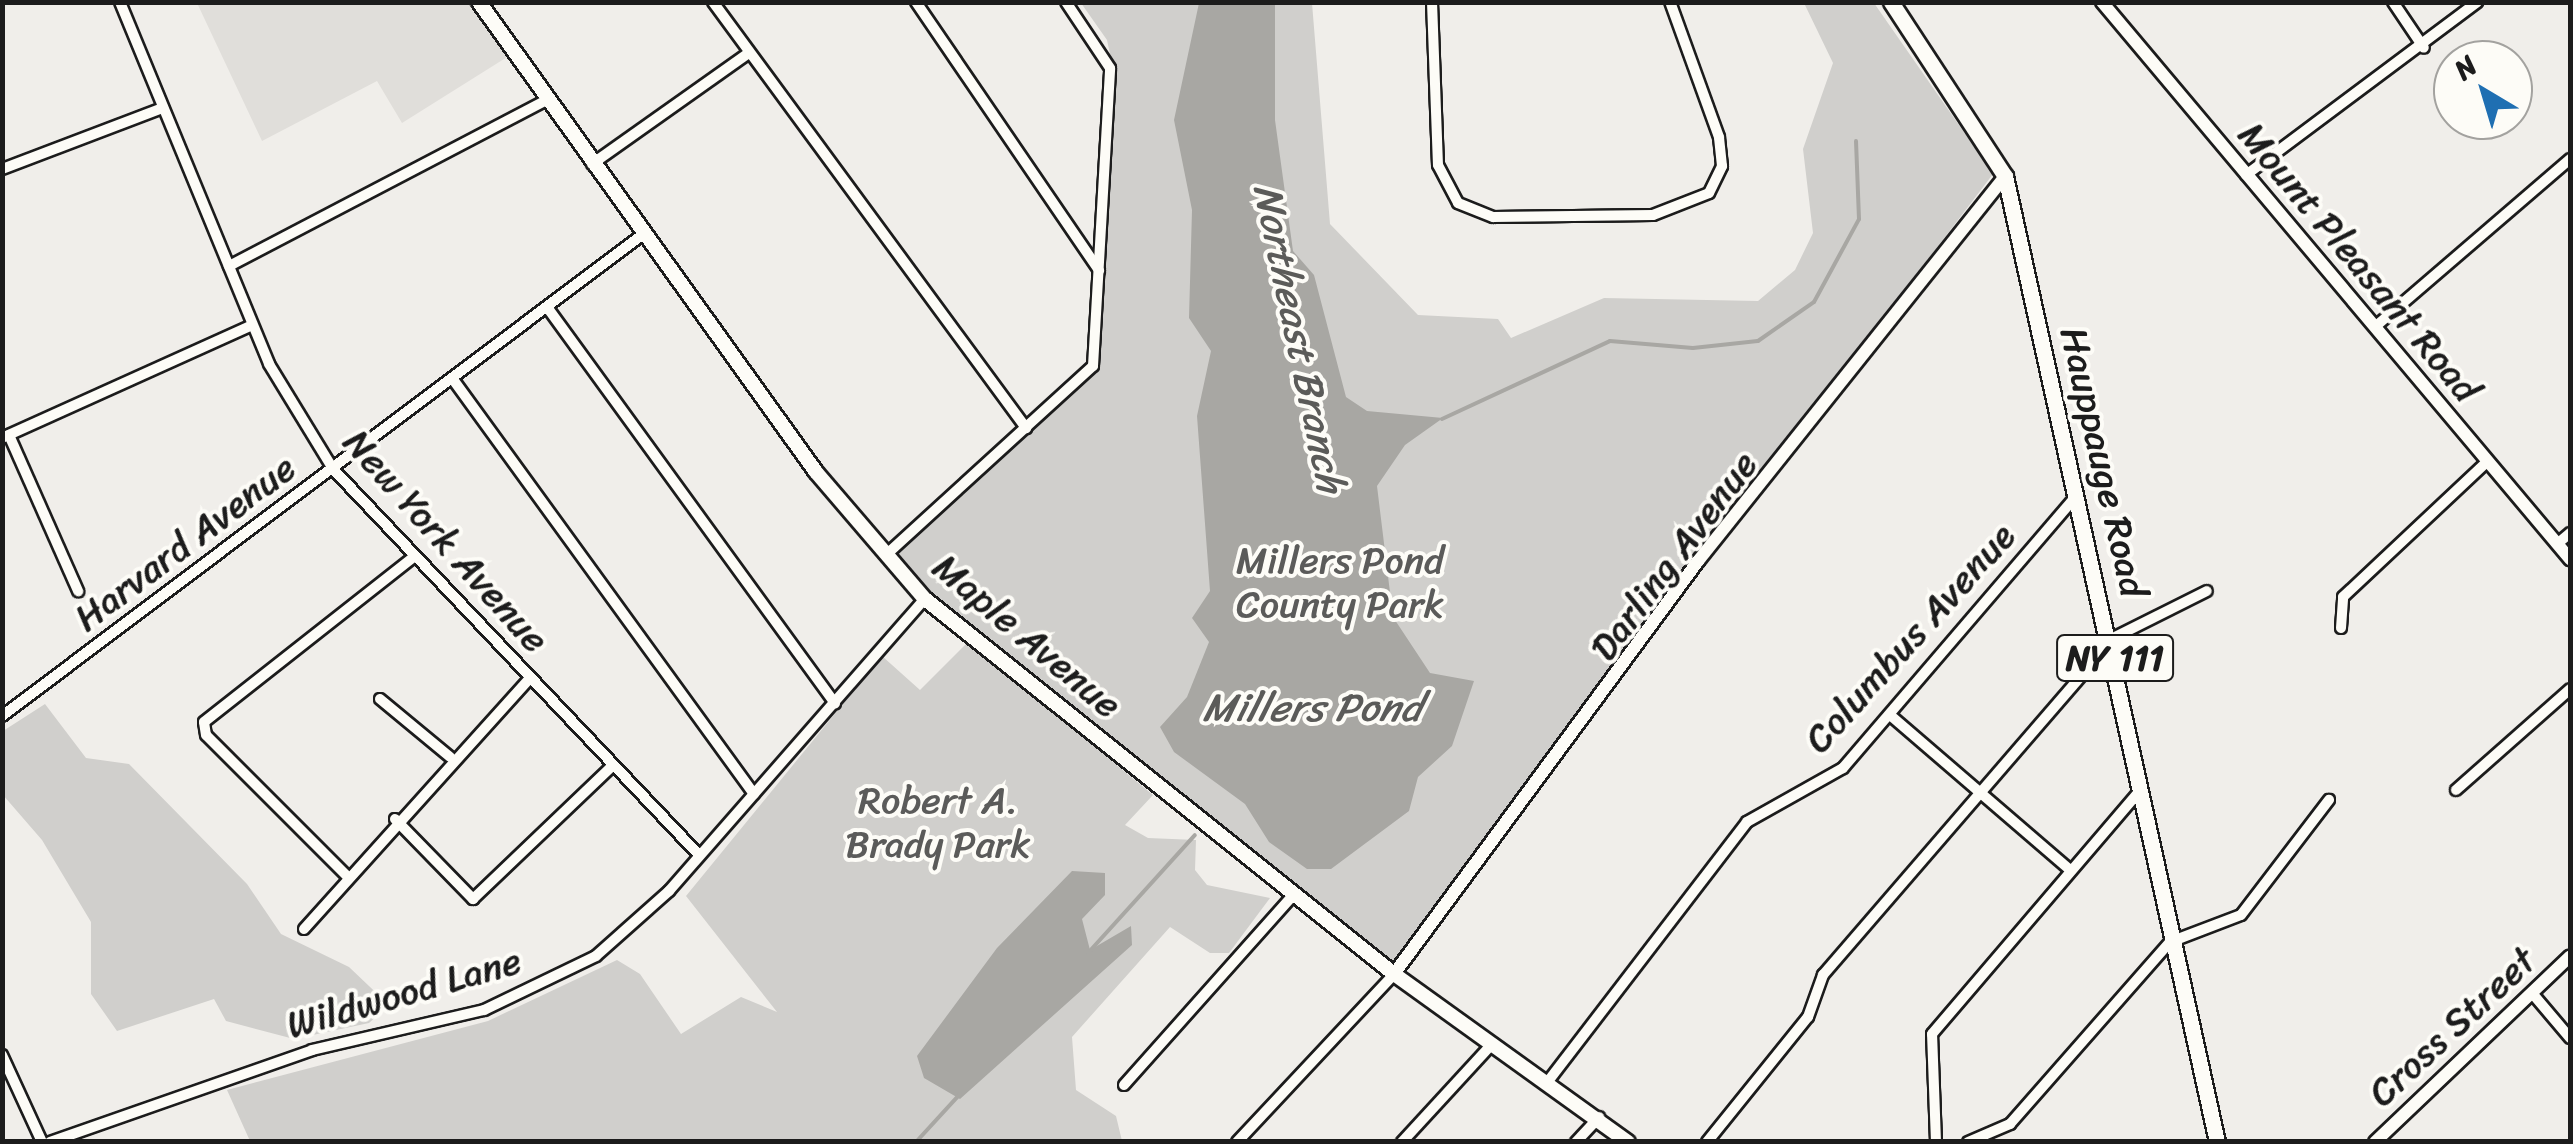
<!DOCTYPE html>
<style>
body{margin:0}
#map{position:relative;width:2573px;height:1144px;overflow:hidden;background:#f0eeea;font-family:Sriracha,sans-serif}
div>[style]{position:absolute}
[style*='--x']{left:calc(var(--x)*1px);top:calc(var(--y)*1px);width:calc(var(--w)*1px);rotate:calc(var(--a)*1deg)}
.built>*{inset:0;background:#e0deda}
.green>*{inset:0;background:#d0cfcc}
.water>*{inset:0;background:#a8a7a3}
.stream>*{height:4px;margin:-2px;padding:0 2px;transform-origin:2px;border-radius:2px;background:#a8a7a3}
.roads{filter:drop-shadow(2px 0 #1c1c1c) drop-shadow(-2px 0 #1c1c1c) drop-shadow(0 2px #1c1c1c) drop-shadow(0 -2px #1c1c1c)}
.minor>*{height:10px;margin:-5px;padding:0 5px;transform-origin:5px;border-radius:5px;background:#fdfcf7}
.tertiary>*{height:12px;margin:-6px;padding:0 6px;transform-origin:6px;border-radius:6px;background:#fdfcf7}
.secondary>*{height:14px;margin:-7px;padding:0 7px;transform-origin:7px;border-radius:7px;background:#fdfcf7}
.primary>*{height:15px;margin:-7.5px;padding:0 7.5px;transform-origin:7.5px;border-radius:7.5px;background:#fdfcf7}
span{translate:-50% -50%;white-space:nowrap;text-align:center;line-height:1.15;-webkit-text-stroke:8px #fdfcf7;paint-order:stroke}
.shield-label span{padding:2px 8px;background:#fdfcf7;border:2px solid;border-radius:8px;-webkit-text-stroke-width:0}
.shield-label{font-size:35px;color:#1c1c1c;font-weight:700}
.street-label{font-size:38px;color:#1c1c1c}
.park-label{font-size:38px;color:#5b5b5a}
.water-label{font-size:40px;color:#5b5b59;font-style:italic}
.frame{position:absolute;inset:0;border:5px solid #1c1c1c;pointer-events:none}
.north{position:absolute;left:2433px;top:40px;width:100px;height:100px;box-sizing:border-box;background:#fdfcf7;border:2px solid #a3a29f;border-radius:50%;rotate:322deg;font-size:28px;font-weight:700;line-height:40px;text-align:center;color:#1c1c1c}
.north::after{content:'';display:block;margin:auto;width:35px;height:45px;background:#1f6fb2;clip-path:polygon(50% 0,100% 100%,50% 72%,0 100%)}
</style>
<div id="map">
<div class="built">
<div style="clip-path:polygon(197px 3px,481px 3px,515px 52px,402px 123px,377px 81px,262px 141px)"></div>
</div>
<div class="green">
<div style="clip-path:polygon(1081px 3px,1312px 3px,1330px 224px,1418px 315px,1498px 319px,1511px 338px,1604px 298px,1758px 301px,1795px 270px,1813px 233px,1803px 149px,1833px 63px,1804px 3px,1874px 3px,1993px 174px,1392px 962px,931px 595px,898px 554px,1098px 369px,1114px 73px,1107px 40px)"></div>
<div style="clip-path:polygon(968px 642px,1153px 795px,1125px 825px,1148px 838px,1196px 840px,1195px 870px,1207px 885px,1270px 898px,1229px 953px,1210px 953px,1170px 927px,1072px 1037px,1076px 1090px,1116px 1116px,1122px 1141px,250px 1141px,227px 1090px,488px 1021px,617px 960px,640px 974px,681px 1034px,741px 997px,777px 1012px,686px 896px,882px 656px,920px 690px)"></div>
<div style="clip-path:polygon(45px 704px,86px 758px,129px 764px,247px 884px,281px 934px,349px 967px,389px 1005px,369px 1023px,294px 1039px,226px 1021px,214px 999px,117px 1031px,91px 994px,91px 922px,42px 840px,3px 795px,3px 731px)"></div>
</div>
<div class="water">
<div style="clip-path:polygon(1199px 3px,1275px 3px,1275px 120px,1293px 251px,1314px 275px,1346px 397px,1367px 411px,1443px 418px,1405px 445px,1377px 486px,1393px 617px,1430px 673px,1474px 681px,1452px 746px,1418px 777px,1409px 811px,1331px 869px,1307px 869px,1269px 842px,1245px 804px,1174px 752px,1160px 727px,1187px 697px,1209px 642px,1192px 618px,1210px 591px,1197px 416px,1211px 351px,1189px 318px,1192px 210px,1174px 120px)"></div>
<div style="clip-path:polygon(1072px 871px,1105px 873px,1105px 895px,1082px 919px,1090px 950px,1131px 926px,1132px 945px,960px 1099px,924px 1078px,917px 1056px,997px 948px)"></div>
</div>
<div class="stream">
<div style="--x:1442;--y:419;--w:185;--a:-24.9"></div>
<div style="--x:1610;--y:341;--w:83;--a:4.8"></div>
<div style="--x:1693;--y:348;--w:65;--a:-6.1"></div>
<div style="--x:1758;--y:341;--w:68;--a:-34.9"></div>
<div style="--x:1814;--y:302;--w:94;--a:-61.5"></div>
<div style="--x:1859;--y:219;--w:78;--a:-92.2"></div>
<div style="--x:1088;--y:953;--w:159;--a:-47.8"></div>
<div style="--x:916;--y:1142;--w:65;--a:-47.5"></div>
</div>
<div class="roads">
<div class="minor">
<div style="--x:120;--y:2;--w:391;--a:67.6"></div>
<div style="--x:269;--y:364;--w:123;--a:58.6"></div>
<div style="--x:333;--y:469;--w:532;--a:46.52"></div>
<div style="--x:713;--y:2;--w:529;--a:53.69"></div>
<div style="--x:916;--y:2;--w:325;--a:55.7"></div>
<div style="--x:1432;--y:2;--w:163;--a:87.9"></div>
<div style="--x:1438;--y:165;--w:43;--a:62.2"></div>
<div style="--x:1458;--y:203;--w:38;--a:22"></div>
<div style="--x:1493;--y:217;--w:160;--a:-0.7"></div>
<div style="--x:1653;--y:215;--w:60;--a:-21.4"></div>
<div style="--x:1709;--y:193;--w:30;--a:-64"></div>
<div style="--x:1722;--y:166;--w:29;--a:-96"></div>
<div style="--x:1719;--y:137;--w:144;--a:-109.9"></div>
<div style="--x:2393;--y:2;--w:55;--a:56"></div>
<div style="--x:592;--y:164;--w:192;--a:-35.3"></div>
<div style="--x:2;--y:169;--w:172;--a:-20.8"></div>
<div style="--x:2246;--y:175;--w:289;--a:-36.8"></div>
<div style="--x:229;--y:266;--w:358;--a:-27.6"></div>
<div style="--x:547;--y:307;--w:490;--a:54"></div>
<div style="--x:2376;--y:326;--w:256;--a:-40.7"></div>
<div style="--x:452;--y:378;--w:514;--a:54.02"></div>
<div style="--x:9;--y:435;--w:171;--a:66.1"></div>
<div style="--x:2;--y:438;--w:274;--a:-24.3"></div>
<div style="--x:2557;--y:544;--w:17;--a:-40"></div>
<div style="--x:887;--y:554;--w:279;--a:-42.4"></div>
<div style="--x:1093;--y:366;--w:298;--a:-86.7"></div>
<div style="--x:1110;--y:68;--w:79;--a:-123.7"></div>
<div style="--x:2341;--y:628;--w:31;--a:-86"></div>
<div style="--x:2343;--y:597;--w:197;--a:-43.2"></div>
<div style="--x:2111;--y:639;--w:107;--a:-26.6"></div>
<div style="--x:380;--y:699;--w:91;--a:39.6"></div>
<div style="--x:1890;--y:715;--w:238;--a:40.7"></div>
<div style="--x:2;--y:716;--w:801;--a:-36.93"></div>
<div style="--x:2456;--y:790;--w:152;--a:-41.5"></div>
<div style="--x:395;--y:819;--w:112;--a:45.7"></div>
<div style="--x:473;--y:899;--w:192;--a:-43.7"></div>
<div style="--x:347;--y:876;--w:199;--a:-135"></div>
<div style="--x:206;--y:735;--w:13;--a:-99"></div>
<div style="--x:204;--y:722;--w:267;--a:-38.2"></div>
<div style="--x:304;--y:929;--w:336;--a:-48"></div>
<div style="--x:2178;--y:939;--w:67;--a:-20.9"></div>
<div style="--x:2241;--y:915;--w:145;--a:-52.6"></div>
<div style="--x:2532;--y:993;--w:59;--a:49.8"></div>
<div style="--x:2;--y:1055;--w:96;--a:65.3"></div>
<div style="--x:1549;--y:1080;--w:325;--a:-52.5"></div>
<div style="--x:1747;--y:822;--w:110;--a:-29.4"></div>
<div style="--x:1843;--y:768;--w:357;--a:-49.4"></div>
<div style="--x:1124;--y:1085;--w:256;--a:-48.3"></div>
<div style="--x:50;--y:1142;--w:278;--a:-19.3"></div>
<div style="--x:312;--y:1050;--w:177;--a:-13.1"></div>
<div style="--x:484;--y:1010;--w:124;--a:-25.7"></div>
<div style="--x:596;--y:956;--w:98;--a:-41.7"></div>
<div style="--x:669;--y:891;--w:388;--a:-48.8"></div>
<div style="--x:1237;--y:1142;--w:230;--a:-46.9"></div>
<div style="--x:1402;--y:1142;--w:134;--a:-47.4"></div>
<div style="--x:1576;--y:1142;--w:34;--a:-47"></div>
<div style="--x:1707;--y:1142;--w:161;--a:-51.1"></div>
<div style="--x:1808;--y:1017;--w:45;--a:-70.3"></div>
<div style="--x:1823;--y:975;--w:439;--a:-49.2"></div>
<div style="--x:1936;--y:1142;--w:108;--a:-92.1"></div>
<div style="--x:1932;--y:1034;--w:322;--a:-49.5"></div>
<div style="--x:1968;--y:1142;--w:46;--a:-23.2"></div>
<div style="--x:2010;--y:1124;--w:249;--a:-48.7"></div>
</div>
<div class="tertiary">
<div style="--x:2102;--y:2;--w:728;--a:49.96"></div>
<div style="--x:1394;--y:974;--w:513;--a:-53.64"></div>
<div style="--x:1698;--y:561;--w:492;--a:-51.4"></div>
<div style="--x:2375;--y:1142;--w:269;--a:-43.6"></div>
</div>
<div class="secondary">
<div style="--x:479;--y:2;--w:578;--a:54.36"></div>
<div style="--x:816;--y:472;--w:167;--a:49.4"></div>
<div style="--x:925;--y:599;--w:600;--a:38.64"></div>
<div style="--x:1394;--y:974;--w:288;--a:35.7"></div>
</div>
<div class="primary">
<div style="--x:1891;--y:2;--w:208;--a:56.8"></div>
<div style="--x:2005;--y:176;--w:989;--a:77.62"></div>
</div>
</div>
<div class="shield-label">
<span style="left:2115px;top:658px">NY 111</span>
</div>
<div class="street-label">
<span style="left:2359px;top:262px;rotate:50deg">Mount Pleasant Road</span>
<span style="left:2103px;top:462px;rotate:77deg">Hauppauge Road</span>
<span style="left:446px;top:541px;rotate:48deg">New York Avenue</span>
<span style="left:185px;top:543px;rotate:-37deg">Harvard Avenue</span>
<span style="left:1674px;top:556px;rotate:-53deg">Darling Avenue</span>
<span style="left:1027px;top:636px;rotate:40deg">Maple Avenue</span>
<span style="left:1910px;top:638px;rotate:-48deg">Columbus Avenue</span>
<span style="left:404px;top:993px;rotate:-16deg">Wildwood Lane</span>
<span style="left:2452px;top:1027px;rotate:-43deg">Cross Street</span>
</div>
<div class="park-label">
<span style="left:1340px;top:583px">Millers Pond<br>County Park</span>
<span style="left:938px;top:823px">Robert A.<br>Brady Park</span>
</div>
<div class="water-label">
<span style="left:1299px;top:338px;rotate:78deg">Northeast Branch</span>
<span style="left:1312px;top:708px">Millers Pond</span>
</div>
<div class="frame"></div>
<div class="north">N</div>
</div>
